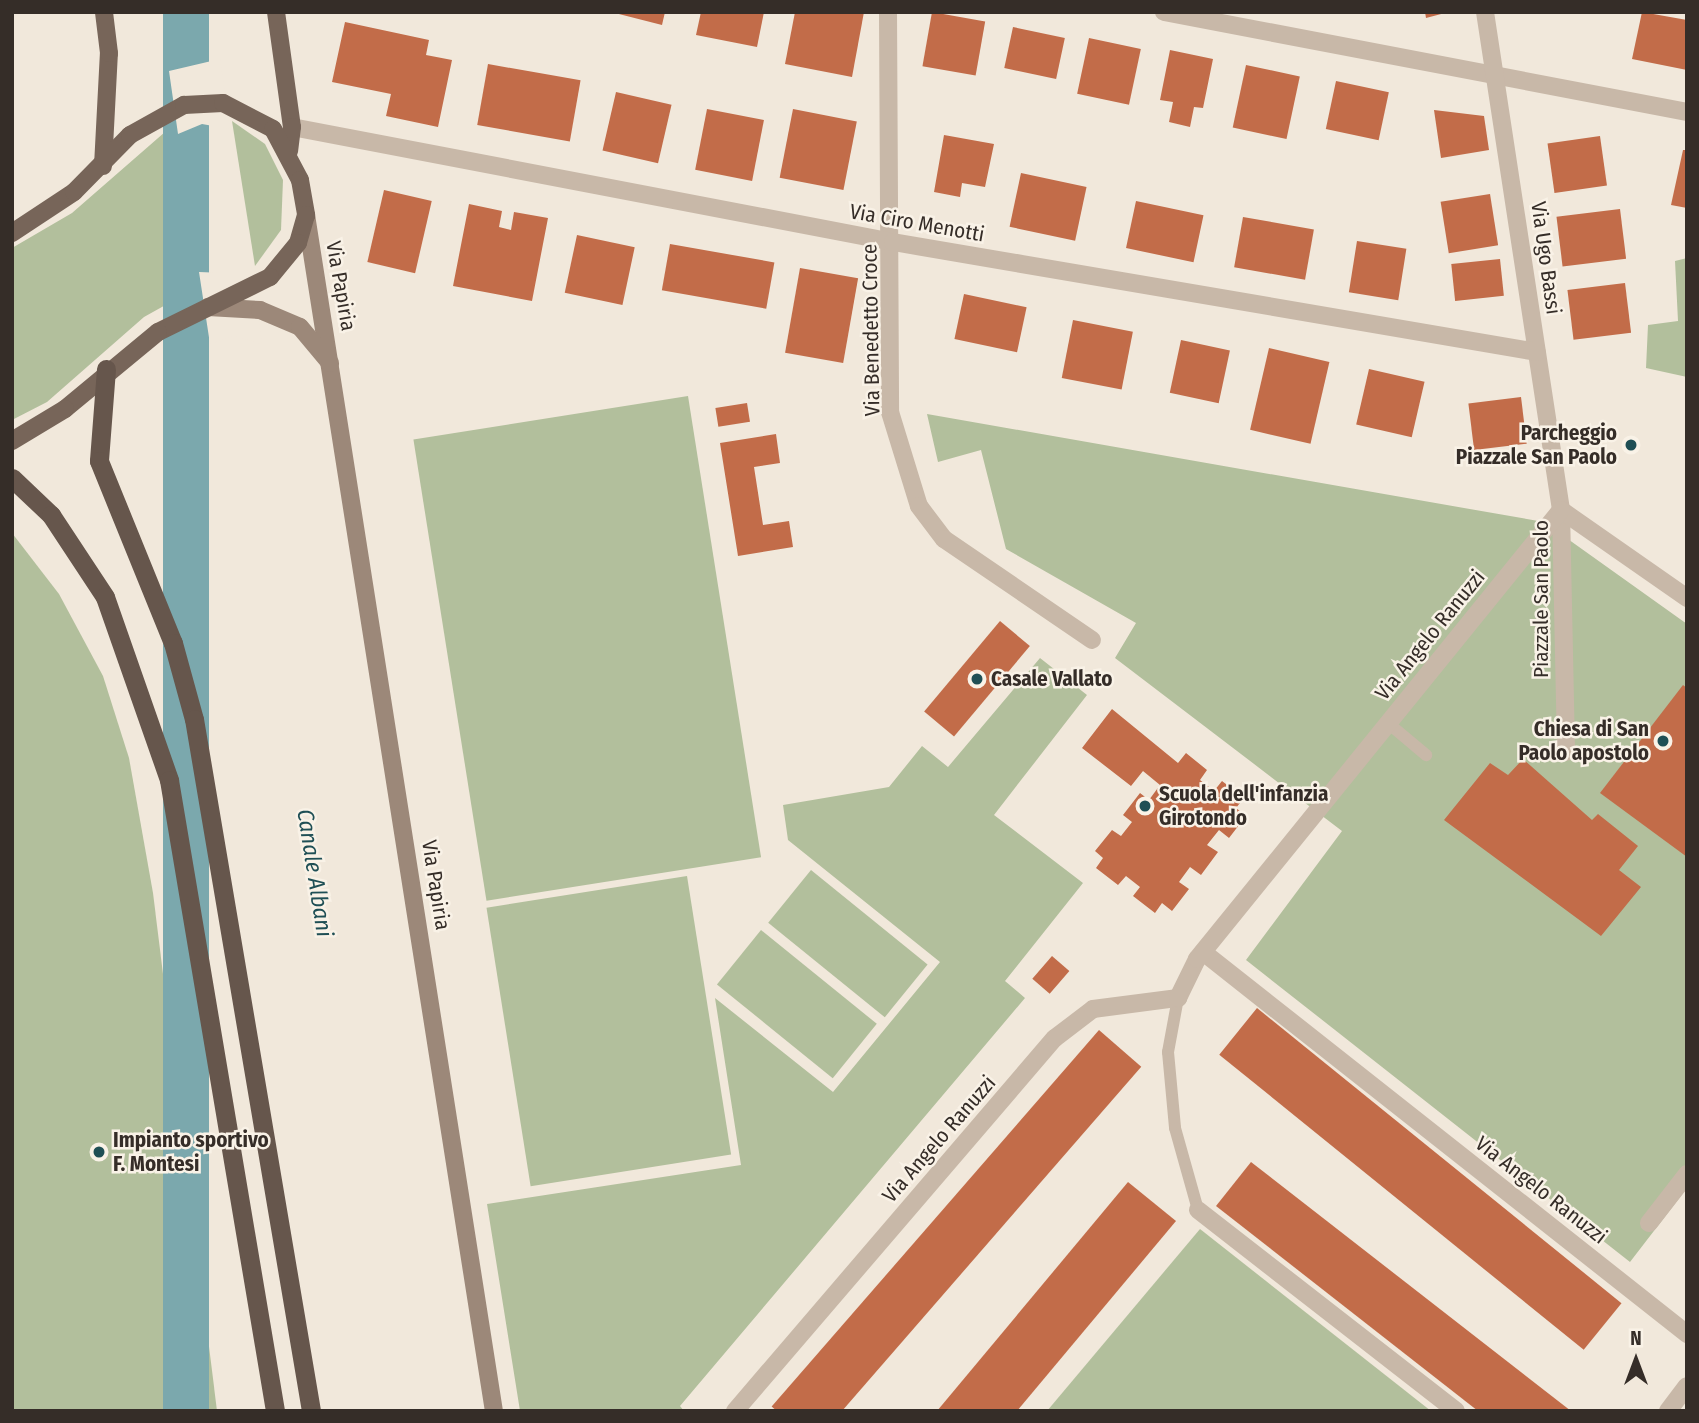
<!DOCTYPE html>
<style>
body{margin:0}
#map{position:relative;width:1699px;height:1423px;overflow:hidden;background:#f1e8db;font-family:"Fira Sans Condensed",sans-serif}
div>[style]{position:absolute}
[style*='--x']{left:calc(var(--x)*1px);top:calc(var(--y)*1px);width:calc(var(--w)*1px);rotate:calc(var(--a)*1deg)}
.green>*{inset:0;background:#b2bf9c;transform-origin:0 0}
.water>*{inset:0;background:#7ba8ad;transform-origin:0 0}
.pier>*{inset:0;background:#f1e8db}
.building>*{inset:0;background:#c26c49;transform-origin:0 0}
.service>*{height:12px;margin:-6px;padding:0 6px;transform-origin:6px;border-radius:6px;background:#c8b8a8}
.minor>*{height:18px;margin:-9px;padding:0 9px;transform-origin:9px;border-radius:9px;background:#c8b8a8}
.secondary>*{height:18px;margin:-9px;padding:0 9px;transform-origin:9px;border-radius:9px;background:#9c8879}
.primary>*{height:18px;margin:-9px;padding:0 9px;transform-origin:9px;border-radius:9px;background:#776559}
.trunk>*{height:19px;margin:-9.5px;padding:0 9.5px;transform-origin:9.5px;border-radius:9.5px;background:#66564c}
.dots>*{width:19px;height:19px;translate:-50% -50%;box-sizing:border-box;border:4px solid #f9f2e7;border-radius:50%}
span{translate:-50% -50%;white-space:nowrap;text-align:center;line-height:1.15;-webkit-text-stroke:5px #f9f2e7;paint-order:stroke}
.street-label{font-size:21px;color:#352d28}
.poi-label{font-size:21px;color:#352d28;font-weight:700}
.right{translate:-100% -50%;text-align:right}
.left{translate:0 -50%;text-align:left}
.water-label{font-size:23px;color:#1f4f55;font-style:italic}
.frame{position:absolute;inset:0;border:14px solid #352d28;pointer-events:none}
.north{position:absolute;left:1601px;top:1325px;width:70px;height:70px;-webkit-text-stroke:5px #f9f2e7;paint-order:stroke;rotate:0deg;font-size:19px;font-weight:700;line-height:28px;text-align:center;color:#352d28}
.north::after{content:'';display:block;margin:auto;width:24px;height:32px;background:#352d28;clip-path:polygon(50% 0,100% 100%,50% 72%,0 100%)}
</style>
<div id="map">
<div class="green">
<div style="clip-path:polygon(232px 121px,265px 144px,283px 180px,281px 230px,255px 266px)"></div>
<div style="clip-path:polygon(173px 125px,196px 288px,144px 317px,47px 402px,12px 420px,12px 248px,72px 213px)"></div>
<div style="clip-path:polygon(1687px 258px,1687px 377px,1646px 368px,1648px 325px,1678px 321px,1675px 261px)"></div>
<div style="left:688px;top:396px;width:467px;height:278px;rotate:81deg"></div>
<div style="clip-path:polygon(927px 414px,1544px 522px,1687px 624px,1687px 1188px,1630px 1262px,1246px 960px,1342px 831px,1115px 658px,1136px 623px,1006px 549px,981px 450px,938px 462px)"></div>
<div style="clip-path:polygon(12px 533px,59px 594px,103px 676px,129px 758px,153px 893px,217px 1411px,12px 1411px)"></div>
<div style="clip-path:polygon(1040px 658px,1087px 695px,994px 815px,1083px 883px,1005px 981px,1025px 998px,680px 1406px,684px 1411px,520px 1411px,487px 1204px,741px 1165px,715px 998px,833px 1092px,940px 962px,788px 840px,783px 805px,889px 787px,922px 746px,948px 767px)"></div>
<div style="left:811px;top:870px;width:150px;height:68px;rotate:39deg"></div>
<div style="left:687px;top:876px;width:282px;height:203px;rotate:81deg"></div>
<div style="left:761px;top:930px;width:149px;height:70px;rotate:39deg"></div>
<div style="clip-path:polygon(1200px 1229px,1431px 1411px,1047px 1411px)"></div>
</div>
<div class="water">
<div style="left:163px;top:12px;width:46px;height:1415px"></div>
</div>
<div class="pier">
<div style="clip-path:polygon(220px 59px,230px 129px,202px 124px,178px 134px,169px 71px)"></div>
<div style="clip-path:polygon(250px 260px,262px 344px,234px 336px,210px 344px,199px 272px,224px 273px)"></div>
</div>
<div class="building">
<div style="clip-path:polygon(611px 12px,665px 12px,662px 25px)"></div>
<div style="clip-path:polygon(701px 12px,764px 12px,757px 47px,696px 35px)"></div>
<div style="clip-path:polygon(795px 12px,864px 12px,852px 77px,785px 64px)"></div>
<div style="left:932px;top:12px;width:54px;height:55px;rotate:10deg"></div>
<div style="clip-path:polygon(1425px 12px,1445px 12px,1445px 13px,1426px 18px)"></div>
<div style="clip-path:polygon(1642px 12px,1687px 20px,1687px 70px,1632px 59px)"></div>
<div style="clip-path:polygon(345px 22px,429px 40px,426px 55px,452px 60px,438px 127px,386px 116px,391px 94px,332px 82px)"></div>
<div style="left:1013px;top:27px;width:53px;height:42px;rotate:12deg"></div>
<div style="left:1089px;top:38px;width:53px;height:57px;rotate:12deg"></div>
<div style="clip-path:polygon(1170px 50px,1213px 59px,1203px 108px,1194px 107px,1190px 127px,1169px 122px,1173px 102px,1160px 100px)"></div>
<div style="left:488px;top:64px;width:94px;height:62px;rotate:10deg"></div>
<div style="left:1246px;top:65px;width:55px;height:64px;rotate:12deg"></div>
<div style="left:1336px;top:81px;width:54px;height:49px;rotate:12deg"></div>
<div style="left:616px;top:92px;width:57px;height:60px;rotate:13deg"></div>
<div style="left:707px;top:109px;width:58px;height:62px;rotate:11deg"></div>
<div style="left:793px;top:109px;width:65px;height:70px;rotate:11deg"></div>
<div style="clip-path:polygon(1434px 110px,1484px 116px,1489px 150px,1441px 158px)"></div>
<div style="clip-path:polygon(944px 135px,994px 144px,985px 187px,962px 183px,960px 197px,934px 192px)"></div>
<div style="left:1600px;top:136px;width:50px;height:53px;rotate:82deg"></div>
<div style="clip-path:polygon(1683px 150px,1687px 150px,1687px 208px,1671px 205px)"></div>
<div style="left:1021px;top:173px;width:67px;height:55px;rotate:12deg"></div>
<div style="left:384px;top:190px;width:49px;height:74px;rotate:13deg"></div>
<div style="left:1490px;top:194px;width:52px;height:50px;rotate:81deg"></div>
<div style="left:1136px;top:201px;width:69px;height:48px;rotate:12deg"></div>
<div style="clip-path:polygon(469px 204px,502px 211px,499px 227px,511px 230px,514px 212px,548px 218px,532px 301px,453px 286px)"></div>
<div style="left:1620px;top:209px;width:50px;height:64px;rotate:83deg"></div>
<div style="left:1243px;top:217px;width:72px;height:51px;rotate:10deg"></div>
<div style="left:577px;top:235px;width:59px;height:59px;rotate:12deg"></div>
<div style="left:1357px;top:241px;width:50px;height:52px;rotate:9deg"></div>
<div style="left:670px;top:244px;width:106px;height:47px;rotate:10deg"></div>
<div style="left:1500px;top:259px;width:37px;height:49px;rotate:84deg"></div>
<div style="left:800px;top:268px;width:59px;height:86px;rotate:10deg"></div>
<div style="left:1625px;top:283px;width:50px;height:58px;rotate:83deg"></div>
<div style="left:964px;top:294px;width:64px;height:46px;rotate:12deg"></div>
<div style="left:1073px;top:320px;width:61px;height:59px;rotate:11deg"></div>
<div style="left:1181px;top:340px;width:50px;height:54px;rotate:12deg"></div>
<div style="left:1269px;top:348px;width:62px;height:84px;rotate:13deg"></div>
<div style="left:1369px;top:369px;width:57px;height:57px;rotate:13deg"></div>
<div style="left:1521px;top:397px;width:47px;height:53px;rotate:83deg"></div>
<div style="left:747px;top:403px;width:19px;height:32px;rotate:81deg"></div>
<div style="clip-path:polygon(776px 434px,780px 463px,754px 467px,763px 525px,789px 521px,793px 547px,738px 556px,720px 443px)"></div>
<div style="left:1000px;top:621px;width:39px;height:118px;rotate:40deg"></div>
<div style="clip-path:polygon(1683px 685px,1687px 688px,1687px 857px,1600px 793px)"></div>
<div style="clip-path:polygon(1112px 709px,1178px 763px,1186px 753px,1207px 770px,1200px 780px,1214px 791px,1222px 781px,1244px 798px,1236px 808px,1246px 816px,1229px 838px,1219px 830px,1207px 845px,1218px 852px,1201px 875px,1190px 867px,1179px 882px,1189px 889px,1172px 911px,1162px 903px,1155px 913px,1133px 896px,1140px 887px,1126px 876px,1118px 885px,1096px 868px,1103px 858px,1095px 851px,1112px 830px,1121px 836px,1132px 822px,1123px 815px,1140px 793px,1149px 800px,1160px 785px,1143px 771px,1131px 786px,1082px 748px)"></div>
<div style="clip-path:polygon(1523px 759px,1592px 820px,1598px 814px,1638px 846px,1619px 870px,1641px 887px,1601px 936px,1444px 820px,1490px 763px,1508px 775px)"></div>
<div style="left:1052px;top:956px;width:23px;height:30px;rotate:41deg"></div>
<div style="left:1257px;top:1008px;width:469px;height:60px;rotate:39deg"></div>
<div style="left:1099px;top:1030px;width:56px;height:499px;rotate:41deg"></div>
<div style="clip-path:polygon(1251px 1162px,1571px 1411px,1478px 1411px,1216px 1206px)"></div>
<div style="clip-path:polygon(1128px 1182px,1176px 1221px,1017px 1411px,937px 1411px)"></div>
</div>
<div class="service">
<div style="--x:1388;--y:723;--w:50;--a:40.1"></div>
<div style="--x:1178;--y:998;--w:55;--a:100.5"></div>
<div style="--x:1168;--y:1052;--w:76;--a:84.7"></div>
<div style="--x:1175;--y:1128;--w:85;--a:74.3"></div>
</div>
<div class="minor">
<div style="--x:888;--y:12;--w:400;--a:89.7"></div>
<div style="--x:890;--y:412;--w:98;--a:72.9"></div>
<div style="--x:919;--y:506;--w:41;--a:52.9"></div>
<div style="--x:944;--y:539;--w:179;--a:34.3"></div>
<div style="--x:1164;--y:12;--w:532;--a:10.82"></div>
<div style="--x:1485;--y:12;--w:504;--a:81.32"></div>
<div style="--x:1561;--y:510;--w:242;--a:88.8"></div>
<div style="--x:292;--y:127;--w:612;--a:10.83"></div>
<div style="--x:893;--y:242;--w:653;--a:9.69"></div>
<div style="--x:1561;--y:510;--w:154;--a:34.9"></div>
<div style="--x:1203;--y:952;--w:617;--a:38.28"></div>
<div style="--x:1198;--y:1210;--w:327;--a:37.9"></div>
<div style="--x:1649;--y:1223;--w:62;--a:-52.2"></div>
<div style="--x:735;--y:1411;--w:491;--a:-49.4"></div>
<div style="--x:1055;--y:1038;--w:48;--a:-37.3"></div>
<div style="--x:1093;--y:1009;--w:86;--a:-7.4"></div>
<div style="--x:1178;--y:998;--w:43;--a:-64"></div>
<div style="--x:1197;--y:959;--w:578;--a:-50.97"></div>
<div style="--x:1668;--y:1411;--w:31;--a:-53"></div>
</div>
<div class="secondary">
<div style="--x:306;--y:215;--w:1211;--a:81.07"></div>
<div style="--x:208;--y:307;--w:52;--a:3.3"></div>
<div style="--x:260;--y:310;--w:43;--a:23"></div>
<div style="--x:300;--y:327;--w:47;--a:50.2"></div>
</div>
<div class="primary">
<div style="--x:276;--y:12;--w:116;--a:82.1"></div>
<div style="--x:292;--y:127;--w:24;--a:97"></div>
<div style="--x:103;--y:166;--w:113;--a:-87"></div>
<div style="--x:109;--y:53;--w:41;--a:-97"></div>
<div style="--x:12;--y:233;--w:74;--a:-33.5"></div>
<div style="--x:74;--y:192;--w:80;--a:-45.5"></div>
<div style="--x:130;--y:135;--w:62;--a:-29.1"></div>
<div style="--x:184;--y:105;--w:39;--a:-3"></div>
<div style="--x:223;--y:103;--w:56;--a:27.5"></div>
<div style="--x:273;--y:129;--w:58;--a:62.1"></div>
<div style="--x:300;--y:180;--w:36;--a:80"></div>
<div style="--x:306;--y:215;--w:29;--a:106"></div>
<div style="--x:298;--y:243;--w:44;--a:129.5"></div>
<div style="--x:270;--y:277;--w:125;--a:153.8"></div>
<div style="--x:158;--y:332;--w:121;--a:140.4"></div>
<div style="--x:65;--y:409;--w:62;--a:148.9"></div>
</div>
<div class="trunk">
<div style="--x:106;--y:369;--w:92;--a:94.4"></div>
<div style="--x:99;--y:461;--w:196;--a:67.9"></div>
<div style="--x:173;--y:643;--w:79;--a:74.6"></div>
<div style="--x:194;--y:719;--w:702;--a:80.4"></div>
<div style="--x:12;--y:478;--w:54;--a:43.5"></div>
<div style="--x:51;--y:515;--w:98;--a:56.6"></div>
<div style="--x:105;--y:597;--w:194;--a:70.7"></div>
<div style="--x:169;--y:780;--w:640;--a:80.46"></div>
</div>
<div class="dots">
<div style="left:1631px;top:445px;background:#1f4f55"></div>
<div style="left:977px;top:679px;background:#1f4f55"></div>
<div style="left:1663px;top:741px;background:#1f4f55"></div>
<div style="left:1145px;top:806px;background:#1f4f55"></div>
<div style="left:99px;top:1152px;background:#1f4f55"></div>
</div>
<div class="street-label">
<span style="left:917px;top:223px;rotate:10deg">Via Ciro Menotti</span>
<span style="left:1546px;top:258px;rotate:82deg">Via Ugo Bassi</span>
<span style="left:341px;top:286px;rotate:80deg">Via Papiria</span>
<span style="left:871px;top:330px;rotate:-91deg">Via Benedetto Croce</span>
<span style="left:1541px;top:599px;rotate:-90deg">Piazzale San Paolo</span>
<span style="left:1430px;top:635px;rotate:-51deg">Via Angelo Ranuzzi</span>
<span style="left:436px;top:885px;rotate:81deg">Via Papiria</span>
<span style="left:939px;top:1139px;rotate:-49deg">Via Angelo Ranuzzi</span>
<span style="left:1541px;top:1190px;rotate:38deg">Via Angelo Ranuzzi</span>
</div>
<div class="poi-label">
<span class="right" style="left:1617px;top:445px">Parcheggio<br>Piazzale San Paolo</span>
<span class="left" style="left:991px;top:679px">Casale Vallato</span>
<span class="right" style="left:1649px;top:741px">Chiesa di San<br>Paolo apostolo</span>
<span class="left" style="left:1159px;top:806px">Scuola dell'infanzia<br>Girotondo</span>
<span class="left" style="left:113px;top:1152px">Impianto sportivo<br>F. Montesi</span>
</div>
<div class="water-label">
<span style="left:315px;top:873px;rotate:81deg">Canale Albani</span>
</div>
<div class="frame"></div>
<div class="north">N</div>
</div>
